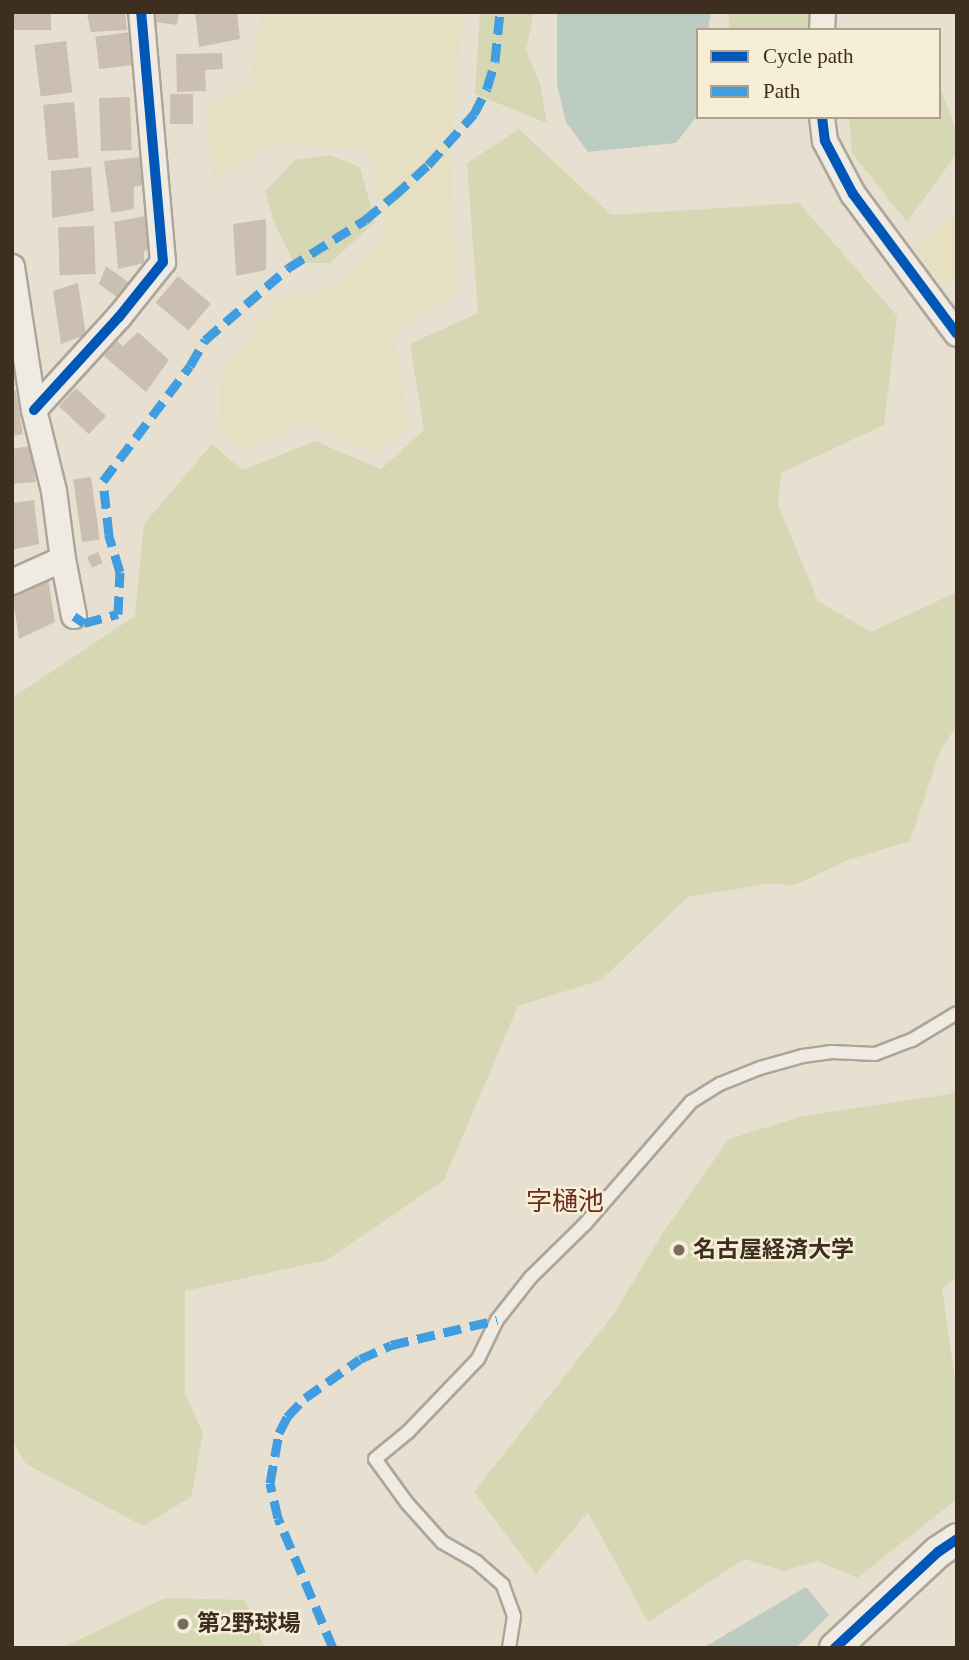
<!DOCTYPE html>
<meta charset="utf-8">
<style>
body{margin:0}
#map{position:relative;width:969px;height:1660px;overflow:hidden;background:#e7e0d1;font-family:"Times New Roman","Noto Sans JP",serif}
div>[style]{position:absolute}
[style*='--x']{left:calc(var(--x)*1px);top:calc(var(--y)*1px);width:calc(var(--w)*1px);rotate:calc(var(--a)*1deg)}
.farmland>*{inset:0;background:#e6dfc2}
.green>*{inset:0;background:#d6d7b3;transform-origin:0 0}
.water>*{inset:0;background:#bcccc2}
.building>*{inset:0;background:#cbbfb2;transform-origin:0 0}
.roads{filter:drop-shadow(2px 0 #ada599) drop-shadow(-2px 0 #ada599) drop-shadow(0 2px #ada599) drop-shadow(0 -2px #ada599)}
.service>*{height:12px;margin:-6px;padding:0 6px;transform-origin:6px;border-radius:6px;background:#efebe3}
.minor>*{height:24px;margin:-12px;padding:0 12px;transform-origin:12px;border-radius:12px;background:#efebe3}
.tertiary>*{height:30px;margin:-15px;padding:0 15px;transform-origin:15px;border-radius:15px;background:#efebe3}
.quiet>*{height:9px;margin-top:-4.5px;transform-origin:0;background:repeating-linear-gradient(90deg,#3f9de0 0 18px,transparent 0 27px)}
.cycleway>*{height:10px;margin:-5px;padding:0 5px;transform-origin:5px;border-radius:5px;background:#0057b8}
.dots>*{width:19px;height:19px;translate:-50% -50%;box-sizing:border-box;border:4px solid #f7eed8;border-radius:50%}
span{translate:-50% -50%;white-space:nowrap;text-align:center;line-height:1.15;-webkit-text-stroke:5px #f7eed8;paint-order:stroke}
.poi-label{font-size:23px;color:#3d2e20;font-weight:700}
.left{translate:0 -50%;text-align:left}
.quarter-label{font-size:26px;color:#6b2e1e}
.frame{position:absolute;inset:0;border:14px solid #3d2e20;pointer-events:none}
.legend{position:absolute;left:696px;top:28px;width:245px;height:91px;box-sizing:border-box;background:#f7eed8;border:2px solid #ada18e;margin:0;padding:9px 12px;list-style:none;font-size:21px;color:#3d2e20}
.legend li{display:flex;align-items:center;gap:14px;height:35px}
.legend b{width:35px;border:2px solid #ada18e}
</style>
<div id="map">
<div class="farmland">
<div style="clip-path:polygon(262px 12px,464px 12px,450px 141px,457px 292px,394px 332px,409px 428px,373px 453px,308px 420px,244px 452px,219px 433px,221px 372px,280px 300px,326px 291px,388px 233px,367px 148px,271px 144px,213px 182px,206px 109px,250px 82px)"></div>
<div style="clip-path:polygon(957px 214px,957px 276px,945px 287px,913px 246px)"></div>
</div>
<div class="green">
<div style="clip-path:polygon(480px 12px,534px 12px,526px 50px,540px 84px,547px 123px,475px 94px)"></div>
<div style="left:729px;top:12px;width:94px;height:18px"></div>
<div style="clip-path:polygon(939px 84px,957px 133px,957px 153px,907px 222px,852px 153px,849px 117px,939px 117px)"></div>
<div style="clip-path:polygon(519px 129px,611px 215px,799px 203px,897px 316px,884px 425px,781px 473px,778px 505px,818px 601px,871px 632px,957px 592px,957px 725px,940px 751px,910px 841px,845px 861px,796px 885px,767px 884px,688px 897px,601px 980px,518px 1006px,444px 1180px,327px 1260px,185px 1291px,185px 1393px,203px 1434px,191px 1497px,143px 1526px,26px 1464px,12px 1440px,12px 698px,135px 616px,144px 524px,212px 444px,242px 470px,315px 441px,381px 469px,424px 430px,410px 344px,478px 313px,467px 163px)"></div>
<div style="clip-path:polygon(330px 155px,360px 167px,375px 222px,330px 263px,294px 263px,274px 222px,265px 191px,295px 160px)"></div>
<div style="clip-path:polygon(957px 1089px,957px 1277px,942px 1288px,957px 1394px,957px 1499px,857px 1578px,818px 1561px,784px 1571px,744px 1559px,648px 1622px,588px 1512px,536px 1574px,474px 1492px,615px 1312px,664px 1231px,729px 1139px,803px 1116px,950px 1094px)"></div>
<div style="clip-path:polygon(165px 1598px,245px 1600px,265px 1648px,62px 1648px)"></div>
</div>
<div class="water">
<div style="clip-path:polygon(557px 12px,711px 12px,708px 30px,698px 30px,698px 115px,676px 143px,588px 152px,566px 122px,557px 85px)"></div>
<div style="clip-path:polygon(806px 1587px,829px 1615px,796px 1648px,703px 1648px)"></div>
</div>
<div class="building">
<div style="left:14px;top:12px;width:37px;height:18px"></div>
<div style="clip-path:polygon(99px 12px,125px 12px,127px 30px,91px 32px,87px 15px)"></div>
<div style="clip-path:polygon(157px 12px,179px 12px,177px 25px,155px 22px)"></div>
<div style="clip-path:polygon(195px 12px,237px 12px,240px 39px,199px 47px)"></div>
<div style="left:131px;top:32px;width:33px;height:36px;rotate:83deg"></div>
<div style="left:66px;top:41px;width:52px;height:32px;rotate:83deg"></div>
<div style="clip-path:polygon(222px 53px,223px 69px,205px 70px,206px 91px,177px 92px,176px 54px)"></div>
<div style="left:170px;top:94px;width:23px;height:30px"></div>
<div style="left:130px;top:97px;width:53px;height:31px;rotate:88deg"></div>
<div style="left:74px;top:102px;width:56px;height:31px;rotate:85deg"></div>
<div style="clip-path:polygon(141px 157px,144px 185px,134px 187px,134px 209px,111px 213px,104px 161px)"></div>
<div style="clip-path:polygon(91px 167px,94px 211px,52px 218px,51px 171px)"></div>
<div style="clip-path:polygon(150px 215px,151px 248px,144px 251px,144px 263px,118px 269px,114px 222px)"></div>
<div style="clip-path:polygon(266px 219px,266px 270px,236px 276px,233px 224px)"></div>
<div style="left:94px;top:226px;width:48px;height:36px;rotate:88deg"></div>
<div style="clip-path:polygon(106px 266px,128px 282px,118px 298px,99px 284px)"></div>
<div style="left:178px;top:276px;width:43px;height:35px;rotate:40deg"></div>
<div style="clip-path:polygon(78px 283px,86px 335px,61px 344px,53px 291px)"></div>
<div style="clip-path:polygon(138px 332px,169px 360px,146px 392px,104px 356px,117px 341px,123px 346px)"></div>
<div style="left:76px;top:388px;width:41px;height:25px;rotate:43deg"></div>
<div style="clip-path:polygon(16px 390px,23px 434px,12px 436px,12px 391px)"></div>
<div style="clip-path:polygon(30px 446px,36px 482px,12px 484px,12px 449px)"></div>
<div style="left:91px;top:477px;width:63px;height:18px;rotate:82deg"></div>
<div style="clip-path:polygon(34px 500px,39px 544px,12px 550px,12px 503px)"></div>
<div style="left:98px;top:552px;width:12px;height:12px;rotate:66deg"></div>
<div style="clip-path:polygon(48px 579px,55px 622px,19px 639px,12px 592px)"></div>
</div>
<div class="roads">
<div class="service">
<div style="--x:509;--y:1648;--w:32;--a:-81"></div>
<div style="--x:514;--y:1616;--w:33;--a:-110"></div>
<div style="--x:503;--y:1585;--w:35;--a:-139"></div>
<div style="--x:477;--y:1562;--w:40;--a:-150.3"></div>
<div style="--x:442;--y:1542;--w:52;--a:-131.9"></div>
<div style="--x:407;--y:1503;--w:54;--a:-126"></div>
<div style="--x:375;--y:1459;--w:43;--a:-39.3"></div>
<div style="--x:408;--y:1432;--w:101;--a:-46.2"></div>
<div style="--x:478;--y:1359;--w:43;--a:-64"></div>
<div style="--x:497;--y:1320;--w:55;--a:-51.7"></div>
<div style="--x:531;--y:1277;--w:76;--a:-44.5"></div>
<div style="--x:585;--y:1224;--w:162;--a:-49"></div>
<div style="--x:691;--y:1102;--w:34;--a:-32"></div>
<div style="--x:720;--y:1084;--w:43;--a:-21.8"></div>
<div style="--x:760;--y:1068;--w:45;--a:-15.6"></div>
<div style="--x:803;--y:1056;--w:29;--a:-8"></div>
<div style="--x:832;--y:1052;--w:43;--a:2.7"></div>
<div style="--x:875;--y:1054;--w:40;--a:-21"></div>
<div style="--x:912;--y:1040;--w:52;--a:-31"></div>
</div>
<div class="minor">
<div style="--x:822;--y:30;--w:18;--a:-87"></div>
<div style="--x:822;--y:117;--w:24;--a:83"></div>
<div style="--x:825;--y:141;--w:60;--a:62.2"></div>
<div style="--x:853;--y:194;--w:174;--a:53.4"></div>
<div style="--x:12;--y:267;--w:145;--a:81.3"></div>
<div style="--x:34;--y:410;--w:83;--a:76.1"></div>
<div style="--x:54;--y:491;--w:69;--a:82.5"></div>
<div style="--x:63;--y:559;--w:56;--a:155.7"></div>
<div style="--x:34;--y:410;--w:126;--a:-47.6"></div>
<div style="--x:119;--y:317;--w:70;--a:-51.3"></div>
<div style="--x:163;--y:262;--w:251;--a:-95"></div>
<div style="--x:63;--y:559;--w:58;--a:79.1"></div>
</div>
<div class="tertiary">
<div style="--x:835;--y:1648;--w:141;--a:-43"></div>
<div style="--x:938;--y:1552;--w:23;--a:-34"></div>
</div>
</div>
<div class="quiet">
<div style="--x:74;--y:616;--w:12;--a:35"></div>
<div style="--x:84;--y:623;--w:35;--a:-15"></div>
<div style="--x:118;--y:614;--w:42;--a:-87.3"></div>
<div style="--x:120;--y:572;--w:39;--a:-107"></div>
<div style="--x:109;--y:535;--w:54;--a:-96.3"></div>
<div style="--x:103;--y:481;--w:144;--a:-52.9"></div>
<div style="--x:190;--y:366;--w:30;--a:-60"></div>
<div style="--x:205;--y:340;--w:110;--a:-40.9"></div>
<div style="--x:288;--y:268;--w:91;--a:-31.9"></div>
<div style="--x:365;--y:220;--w:38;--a:-40"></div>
<div style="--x:394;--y:196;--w:46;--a:-42.4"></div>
<div style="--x:428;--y:165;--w:69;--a:-48"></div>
<div style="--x:474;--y:114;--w:29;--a:-63"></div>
<div style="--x:487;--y:88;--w:28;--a:-73"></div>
<div style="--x:495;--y:61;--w:49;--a:-84.2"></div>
<div style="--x:333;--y:1648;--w:141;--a:-112.9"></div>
<div style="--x:278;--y:1518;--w:36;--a:-103"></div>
<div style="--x:270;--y:1483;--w:51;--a:-79.8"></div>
<div style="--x:279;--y:1433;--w:18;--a:-63"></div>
<div style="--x:287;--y:1417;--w:26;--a:-47"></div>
<div style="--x:305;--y:1398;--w:67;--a:-35.3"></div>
<div style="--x:360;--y:1359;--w:34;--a:-24"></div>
<div style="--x:391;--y:1345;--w:109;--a:-13.3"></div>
</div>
<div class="cycleway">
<div style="--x:822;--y:117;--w:24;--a:83"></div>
<div style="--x:825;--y:141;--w:60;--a:62.2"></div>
<div style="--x:853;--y:194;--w:174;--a:53.4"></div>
<div style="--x:34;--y:410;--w:126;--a:-47.6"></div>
<div style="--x:119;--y:317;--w:70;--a:-51.3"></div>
<div style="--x:163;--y:262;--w:251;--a:-95"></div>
<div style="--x:835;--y:1648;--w:141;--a:-43"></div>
<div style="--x:938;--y:1552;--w:23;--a:-34"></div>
</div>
<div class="dots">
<div style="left:679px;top:1250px;background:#786c5e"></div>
<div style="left:183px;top:1624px;background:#786c5e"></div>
</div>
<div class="poi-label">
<span class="left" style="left:693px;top:1250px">名古屋経済大学</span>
<span class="left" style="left:197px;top:1624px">第2野球場</span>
</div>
<div class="quarter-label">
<span style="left:565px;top:1202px">字樋池</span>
</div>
<div class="frame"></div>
<ul class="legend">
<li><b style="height:9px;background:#0057b8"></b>Cycle path</li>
<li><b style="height:9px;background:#3f9de0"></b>Path</li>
</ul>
</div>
